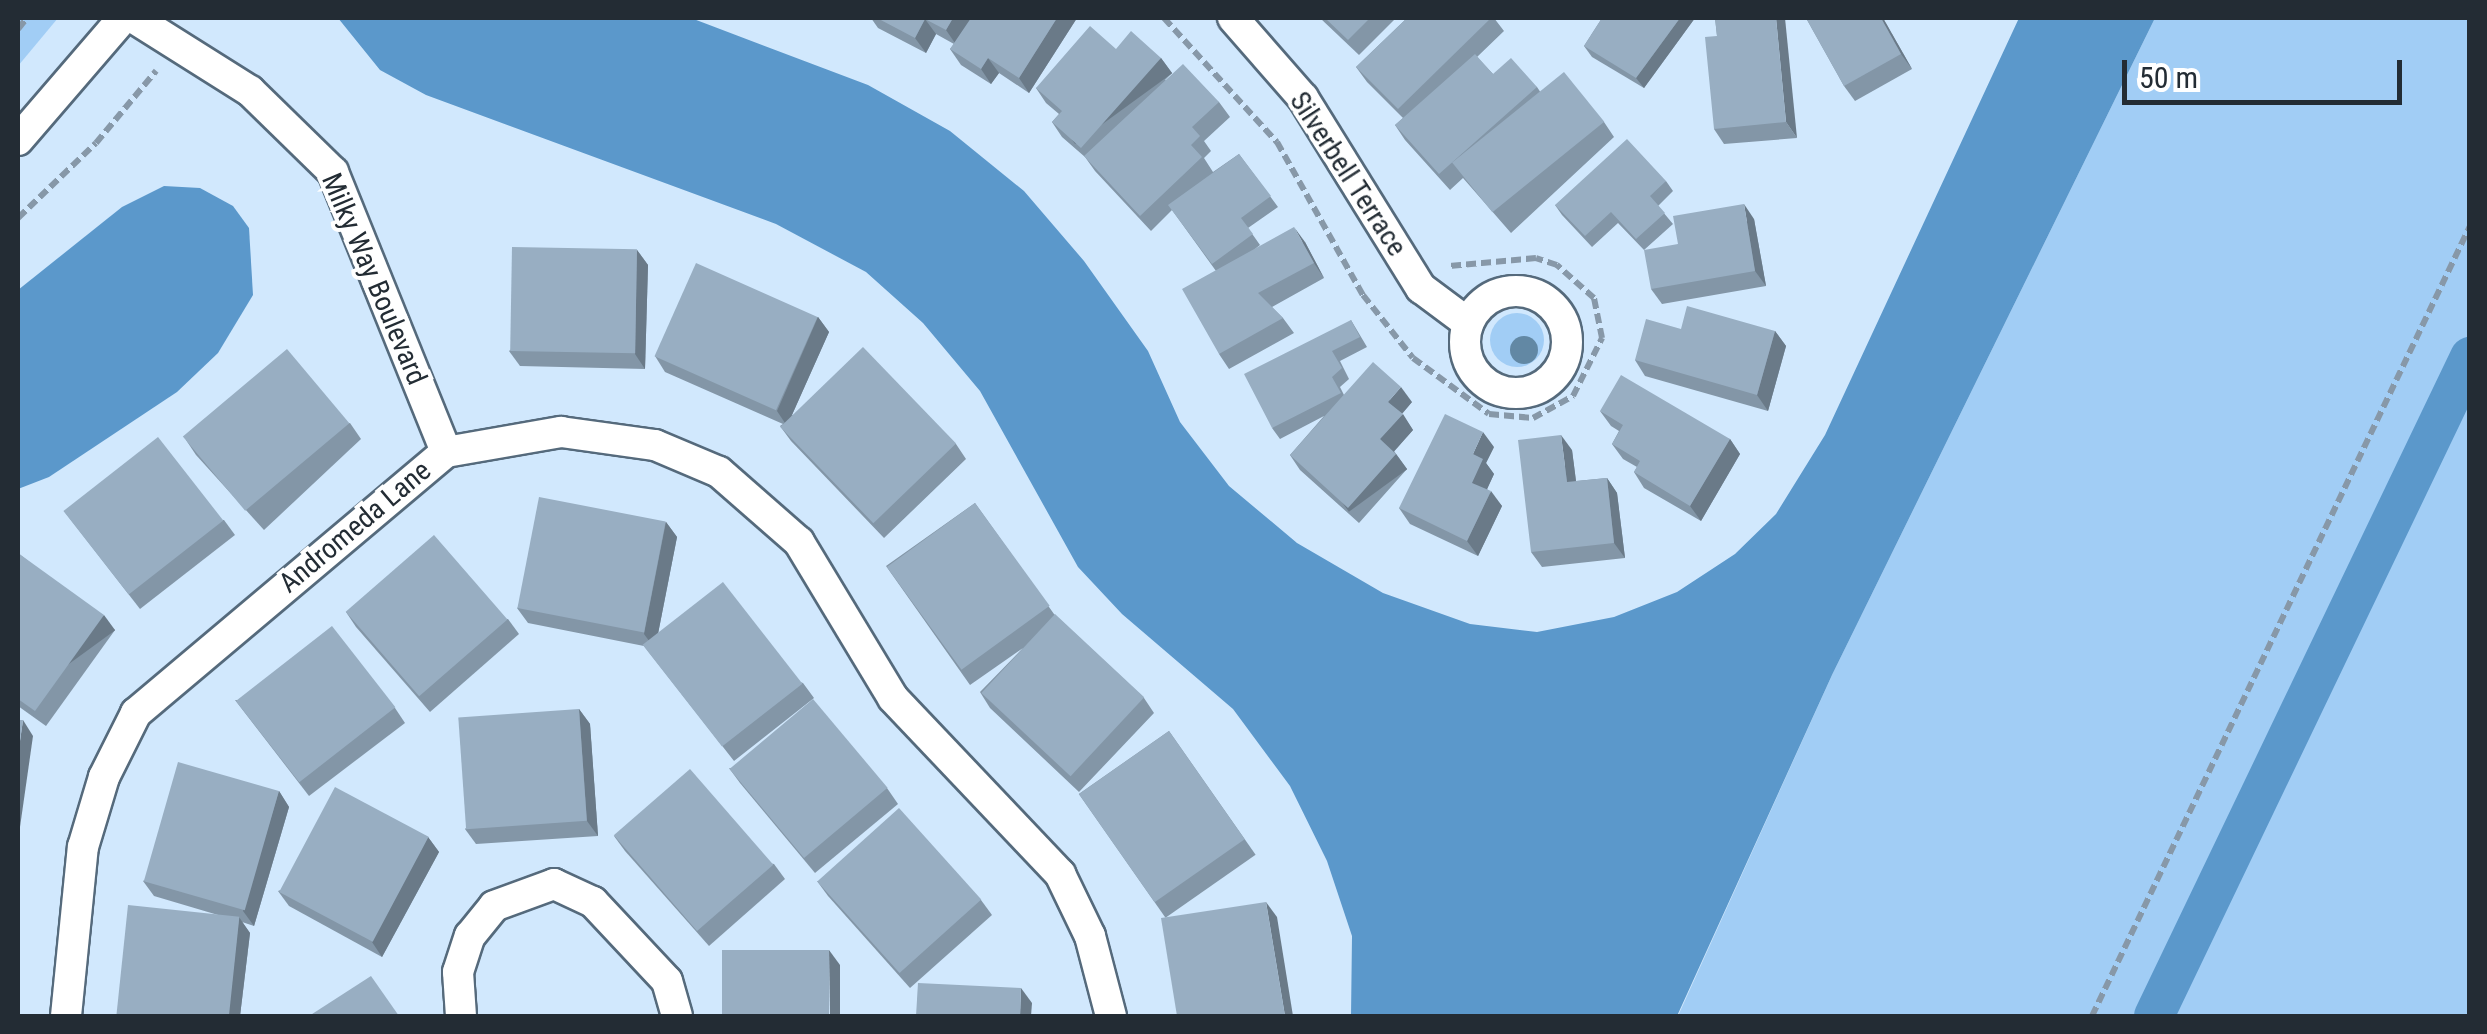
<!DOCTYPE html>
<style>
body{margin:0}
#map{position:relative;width:2487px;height:1034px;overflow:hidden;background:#d1e8fd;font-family:"Roboto Condensed",sans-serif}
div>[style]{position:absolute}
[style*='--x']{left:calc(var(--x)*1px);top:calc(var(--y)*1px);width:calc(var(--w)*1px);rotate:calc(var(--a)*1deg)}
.green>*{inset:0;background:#a1cdf5}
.round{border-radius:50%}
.water>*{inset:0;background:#5b98cb}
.canal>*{height:40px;margin:-20px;padding:0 20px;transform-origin:20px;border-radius:20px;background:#5b98cb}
.path>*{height:6px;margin-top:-3px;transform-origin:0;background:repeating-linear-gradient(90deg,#8798a8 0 10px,transparent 0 15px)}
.roads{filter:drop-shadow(2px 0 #556a7c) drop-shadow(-2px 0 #556a7c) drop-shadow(0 2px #556a7c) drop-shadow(0 -2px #556a7c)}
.minor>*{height:30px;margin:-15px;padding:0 15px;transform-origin:15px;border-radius:15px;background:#fff}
.minor>.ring{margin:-15px;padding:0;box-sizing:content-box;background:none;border:30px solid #fff;border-radius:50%}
.trees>*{width:28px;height:28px;margin:-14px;border-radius:50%;background:#6288a4}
.wall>*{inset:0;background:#8396a7;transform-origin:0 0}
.shaded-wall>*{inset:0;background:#6a7a88;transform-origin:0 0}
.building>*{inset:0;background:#98aec2;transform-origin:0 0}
span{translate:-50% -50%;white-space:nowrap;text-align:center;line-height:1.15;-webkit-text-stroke:8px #fff;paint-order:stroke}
.street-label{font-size:28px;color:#232c34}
.frame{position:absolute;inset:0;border:20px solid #232c34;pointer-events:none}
.scale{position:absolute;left:2122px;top:60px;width:280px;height:45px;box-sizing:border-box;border:5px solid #232c34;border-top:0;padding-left:12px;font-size:30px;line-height:35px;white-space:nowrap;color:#232c34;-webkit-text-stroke:8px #fff;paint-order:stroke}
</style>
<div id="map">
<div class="green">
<div style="clip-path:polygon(18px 18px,58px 18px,18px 66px)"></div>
<div style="clip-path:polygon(2155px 18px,2469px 18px,2469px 1016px,1678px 1016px,1832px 675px)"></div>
<div class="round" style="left:1490px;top:313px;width:54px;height:54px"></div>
</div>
<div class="water">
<div style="clip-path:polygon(338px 18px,691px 18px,868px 85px,950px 131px,1024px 191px,1084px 261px,1148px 351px,1180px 422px,1229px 486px,1297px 543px,1383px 593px,1470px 624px,1537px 632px,1614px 617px,1677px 592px,1735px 554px,1776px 514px,1825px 435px,2019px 18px,2155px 18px,1832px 675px,1677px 1016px,1351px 1016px,1352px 936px,1327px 861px,1290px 786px,1233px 709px,1122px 614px,1078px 567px,980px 391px,923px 323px,866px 272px,776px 224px,426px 95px,380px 70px)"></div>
<div style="clip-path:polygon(164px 186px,200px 188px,233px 206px,249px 228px,253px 295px,218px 353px,177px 392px,49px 477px,18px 489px,18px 290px,122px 207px)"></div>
</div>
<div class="canal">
<div style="--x:2154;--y:1016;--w:731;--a:-64.38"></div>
</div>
<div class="path">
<div style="--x:1164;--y:18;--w:168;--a:47.7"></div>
<div style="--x:1277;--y:142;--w:176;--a:60.7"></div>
<div style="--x:1363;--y:295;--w:80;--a:51.6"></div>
<div style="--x:1413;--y:358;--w:94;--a:36.4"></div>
<div style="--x:1489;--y:414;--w:44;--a:5.2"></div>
<div style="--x:1533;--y:418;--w:46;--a:-28.8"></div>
<div style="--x:1573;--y:396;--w:65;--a:-63.4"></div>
<div style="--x:1602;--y:338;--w:41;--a:-101.3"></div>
<div style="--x:1594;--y:298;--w:50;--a:-138.3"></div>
<div style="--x:1557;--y:265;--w:22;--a:-162"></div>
<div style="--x:1536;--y:258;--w:87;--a:174.7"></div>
<div style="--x:18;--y:29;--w:14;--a:-51"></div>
<div style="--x:18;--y:218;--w:108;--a:-43.9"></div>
<div style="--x:96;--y:143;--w:94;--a:-50.2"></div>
<div style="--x:2092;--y:1016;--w:876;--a:-64.43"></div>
</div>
<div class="roads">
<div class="minor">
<div style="--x:134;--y:18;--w:137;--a:32.2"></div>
<div style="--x:250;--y:91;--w:116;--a:44.3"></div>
<div style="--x:333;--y:172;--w:302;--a:68"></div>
<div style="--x:1233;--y:18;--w:106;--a:48.8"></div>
<div style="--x:1303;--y:98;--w:224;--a:58.2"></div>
<div style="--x:1421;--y:288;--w:59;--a:36.7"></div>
<div style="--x:18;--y:140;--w:161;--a:-49.3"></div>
<div class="ring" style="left:1465px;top:291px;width:72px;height:72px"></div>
<div style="--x:66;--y:1016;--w:170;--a:-84.3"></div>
<div style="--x:83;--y:847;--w:73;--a:-73.3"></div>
<div style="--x:104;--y:777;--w:72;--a:-63.4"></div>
<div style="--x:136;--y:713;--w:405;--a:-40.1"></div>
<div style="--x:446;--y:452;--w:117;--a:-9.9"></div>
<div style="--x:561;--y:432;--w:95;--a:7.9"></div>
<div style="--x:655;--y:445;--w:69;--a:22.9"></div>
<div style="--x:719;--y:472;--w:106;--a:41.2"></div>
<div style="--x:799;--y:542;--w:182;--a:58.9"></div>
<div style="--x:893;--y:698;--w:243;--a:46.5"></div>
<div style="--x:1060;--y:874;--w:69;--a:64.2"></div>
<div style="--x:1090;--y:936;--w:83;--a:75.3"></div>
<div style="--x:461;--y:1016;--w:44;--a:-93.9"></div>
<div style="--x:458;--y:972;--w:38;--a:-72"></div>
<div style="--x:470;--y:936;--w:38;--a:-51"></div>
<div style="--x:494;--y:906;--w:64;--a:-20.1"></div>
<div style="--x:554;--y:884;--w:43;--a:24.8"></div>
<div style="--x:593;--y:902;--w:108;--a:46.9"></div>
<div style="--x:667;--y:981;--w:36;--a:74"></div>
</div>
</div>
<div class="trees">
<div style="left:1524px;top:350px"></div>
</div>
<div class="wall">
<div style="clip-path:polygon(871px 18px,1077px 18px,1029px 93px,999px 73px,991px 84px,961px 65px,950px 49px,954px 44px,936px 34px,926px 53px,878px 28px)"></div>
<div style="clip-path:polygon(1320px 18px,1396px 18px,1359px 55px)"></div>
<div style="clip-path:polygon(1407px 18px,1494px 18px,1504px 31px,1477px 57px,1493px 74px,1537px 87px,1541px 93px,1604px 122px,1614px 137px,1511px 233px,1463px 178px,1450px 190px,1405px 140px,1395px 125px,1403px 118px,1367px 82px,1356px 67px)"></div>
<div style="clip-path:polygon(1602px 18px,1695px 18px,1644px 88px,1592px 57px,1584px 46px)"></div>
<div style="clip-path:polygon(1715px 18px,1797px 138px,1724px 144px,1714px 129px,1717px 36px)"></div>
<div style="clip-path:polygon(1806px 18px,1883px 18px,1912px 69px,1855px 101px,1844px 86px)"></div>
<div style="clip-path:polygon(1116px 49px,1161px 58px,1172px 73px,1165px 80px,1219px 102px,1230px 117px,1204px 141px,1211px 151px,1204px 158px,1213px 172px,1239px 154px,1278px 207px,1248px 228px,1260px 245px,1255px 249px,1305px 242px,1324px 278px,1272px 307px,1283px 318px,1294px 333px,1229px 369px,1219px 354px,1216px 271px,1172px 210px,1151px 231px,1095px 171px,1085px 157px,1062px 137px,1052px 122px,1059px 114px,1046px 103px,1036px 88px)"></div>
<div style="clip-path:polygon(1666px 181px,1673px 191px,1658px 206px,1673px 224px,1644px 250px,1618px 223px,1592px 247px,1562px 215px,1555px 205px)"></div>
<div style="clip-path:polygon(1754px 219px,1766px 286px,1662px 304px,1651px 289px,1678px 244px)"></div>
<div style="clip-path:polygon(637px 250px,648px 265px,645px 369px,520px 366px,509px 351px)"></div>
<div style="clip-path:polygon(818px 317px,829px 332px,792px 415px,956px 444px,966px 459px,884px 538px,791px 441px,780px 426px,783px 424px,665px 372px,655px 356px)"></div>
<div style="clip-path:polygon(1351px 320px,1367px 347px,1340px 361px,1349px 379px,1340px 387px,1344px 395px,1412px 402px,1402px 414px,1413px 430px,1394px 451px,1407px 469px,1359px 523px,1300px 470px,1290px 455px,1324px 416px,1280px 439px,1272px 428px)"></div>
<div style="clip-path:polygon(1681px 329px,1775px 331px,1786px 346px,1768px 411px,1645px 376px,1635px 360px)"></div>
<div style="clip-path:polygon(1600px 411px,1730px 439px,1740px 454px,1701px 521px,1644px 488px,1634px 472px,1637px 467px,1623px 459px,1612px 444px,1619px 431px,1611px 426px)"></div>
<div style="clip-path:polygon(350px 423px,361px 439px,264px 530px,196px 455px,186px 440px)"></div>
<div style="clip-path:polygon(1494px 447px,1486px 463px,1494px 474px,1487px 489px,1502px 506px,1478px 556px,1410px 524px,1399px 508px)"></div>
<div style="clip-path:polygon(1572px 450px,1576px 481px,1607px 478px,1617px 493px,1625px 558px,1542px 567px,1531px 552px)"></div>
<div style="clip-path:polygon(975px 503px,1054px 614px,1144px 698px,1154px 713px,1079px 792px,990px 708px,980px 692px,1023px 648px,970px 685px,886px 566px)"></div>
<div style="clip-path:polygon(64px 511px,224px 520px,235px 535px,140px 609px)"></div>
<div style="clip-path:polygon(666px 522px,677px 537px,658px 634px,803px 683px,814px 698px,734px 761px,644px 646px,528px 623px,517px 608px)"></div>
<div style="clip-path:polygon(18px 553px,115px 630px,46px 726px,18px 706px)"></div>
<div style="clip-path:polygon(346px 612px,508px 619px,519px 634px,430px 712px,356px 627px)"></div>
<div style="clip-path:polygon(235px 700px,395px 708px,405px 723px,309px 796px)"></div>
<div style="clip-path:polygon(579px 709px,590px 724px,598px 836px,476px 844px,465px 829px)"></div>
<div style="left:1169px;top:731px;width:151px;height:110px;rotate:55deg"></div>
<div style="clip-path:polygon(729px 768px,887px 788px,898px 804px,815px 873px,740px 783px)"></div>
<div style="clip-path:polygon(279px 791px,289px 807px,254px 926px,242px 922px,250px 933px,240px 1016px,116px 1016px,218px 915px,154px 896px,143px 881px)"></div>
<div style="clip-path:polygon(614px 836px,774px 864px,785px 879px,709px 946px,625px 851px)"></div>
<div style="clip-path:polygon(428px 837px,439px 852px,382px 957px,289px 906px,278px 891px)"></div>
<div style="clip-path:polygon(817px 881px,981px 900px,992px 915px,910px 988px,828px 896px)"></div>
</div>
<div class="shaded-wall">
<div style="clip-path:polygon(953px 18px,972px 18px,957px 46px,946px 30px)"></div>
<div style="clip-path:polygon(1057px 18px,1077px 18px,1029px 93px,1019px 78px)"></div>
<div style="clip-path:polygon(1680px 18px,1695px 18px,1644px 88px,1636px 78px)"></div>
<div style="clip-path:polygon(1776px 18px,1785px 18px,1797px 138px,1786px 122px)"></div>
<div style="clip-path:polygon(1881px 18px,1883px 18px,1912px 69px,1901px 54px)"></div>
<div style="clip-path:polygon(925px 19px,936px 34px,926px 53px,915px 38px)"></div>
<div style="clip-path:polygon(988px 58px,999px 73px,991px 84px,981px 69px)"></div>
<div style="left:1161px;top:58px;width:19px;height:120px;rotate:54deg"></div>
<div style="clip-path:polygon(1744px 204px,1754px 219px,1766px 286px,1755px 271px)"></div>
<div style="clip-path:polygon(1294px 227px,1305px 242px,1324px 278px,1314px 263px)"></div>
<div style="clip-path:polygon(637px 250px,648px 265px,645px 369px,635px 354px)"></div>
<div style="clip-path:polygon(818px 317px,829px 332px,787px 426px,777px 411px)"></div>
<div style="clip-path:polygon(1775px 331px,1786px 346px,1768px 411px,1757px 395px)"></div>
<div style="clip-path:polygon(1401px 387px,1412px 402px,1399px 417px,1388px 402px)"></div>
<div style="clip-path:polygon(1403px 414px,1413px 430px,1391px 455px,1380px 439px)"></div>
<div style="clip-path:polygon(1483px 432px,1494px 447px,1486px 463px,1494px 474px,1483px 498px,1472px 483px,1473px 454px)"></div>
<div style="clip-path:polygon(1561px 435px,1572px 450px,1578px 497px,1567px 482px)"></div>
<div style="clip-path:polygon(1730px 439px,1740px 454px,1701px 521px,1690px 506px)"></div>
<div style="left:1396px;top:454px;width:19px;height:72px;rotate:54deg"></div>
<div style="clip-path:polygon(1607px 478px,1617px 493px,1625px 558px,1614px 543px)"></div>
<div style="clip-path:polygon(1491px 491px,1502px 506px,1478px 556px,1467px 541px)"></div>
<div style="clip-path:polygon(666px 522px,677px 537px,655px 649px,644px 634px)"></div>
<div style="left:104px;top:615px;width:19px;height:118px;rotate:54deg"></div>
<div style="clip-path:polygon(579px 709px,590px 724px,598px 836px,587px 821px)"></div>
<div style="clip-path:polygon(23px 720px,33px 736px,18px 841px,18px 755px)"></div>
<div style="clip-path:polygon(279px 791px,289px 807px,254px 926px,243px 911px)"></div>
<div style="clip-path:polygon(428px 837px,439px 852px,382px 957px,372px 942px)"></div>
<div style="clip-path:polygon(1266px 902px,1277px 917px,1293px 1016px,1285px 1016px)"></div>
<div style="clip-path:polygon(239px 917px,250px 933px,240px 1016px,228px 1016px)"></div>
<div style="clip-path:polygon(829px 950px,840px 965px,840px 1016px,830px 1016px)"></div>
<div style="clip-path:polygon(1021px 988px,1032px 1003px,1031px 1016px,1020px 1016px)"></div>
</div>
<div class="building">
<div style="clip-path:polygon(877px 18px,953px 18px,946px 30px,925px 19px,915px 38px)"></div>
<div style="clip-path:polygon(971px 18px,1057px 18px,1019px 78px,988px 58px,981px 69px,950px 49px)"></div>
<div style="clip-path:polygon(1325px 18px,1370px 18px,1348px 40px)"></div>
<div style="clip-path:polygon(1407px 18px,1491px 18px,1398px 109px,1356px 67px)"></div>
<div style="clip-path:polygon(1602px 18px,1680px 18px,1636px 78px,1584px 46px)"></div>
<div style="clip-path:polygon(1715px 18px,1776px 18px,1786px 122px,1714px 129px,1705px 37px,1717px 36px)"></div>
<div style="clip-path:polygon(1806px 18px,1881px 18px,1901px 54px,1844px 86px)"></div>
<div style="clip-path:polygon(1090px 26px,1116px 49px,1131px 31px,1161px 58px,1081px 148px,1052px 122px,1062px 111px,1036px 88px)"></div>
<div style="clip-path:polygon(1475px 54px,1493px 74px,1511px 58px,1537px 87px,1439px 174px,1395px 125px)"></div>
<div style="clip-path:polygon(1183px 64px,1219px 102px,1192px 127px,1200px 136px,1191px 145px,1202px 157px,1140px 216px,1084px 156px)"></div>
<div style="left:1564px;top:72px;width:64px;height:144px;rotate:51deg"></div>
<div style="clip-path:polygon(1627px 139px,1666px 181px,1650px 196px,1665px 213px,1636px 239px,1611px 212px,1585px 236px,1555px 205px)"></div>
<div style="clip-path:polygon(1239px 154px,1271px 196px,1241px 218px,1253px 234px,1212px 264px,1168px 205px)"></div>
<div style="clip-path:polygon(1744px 204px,1755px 271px,1651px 289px,1644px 250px,1678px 244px,1673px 216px)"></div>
<div style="clip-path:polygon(1294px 227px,1314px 263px,1258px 293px,1283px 318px,1219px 354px,1182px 289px)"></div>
<div style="left:512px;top:247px;width:125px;height:104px;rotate:1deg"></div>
<div style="left:696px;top:263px;width:133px;height:102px;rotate:24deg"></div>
<div style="clip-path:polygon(1687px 306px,1775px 331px,1757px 395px,1635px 360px,1646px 319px,1681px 329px)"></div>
<div style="clip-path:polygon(1351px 320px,1360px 337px,1332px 351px,1342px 368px,1332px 377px,1341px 393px,1272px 428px,1244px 374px)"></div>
<div style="left:863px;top:347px;width:134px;height:115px;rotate:46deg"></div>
<div style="left:287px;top:349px;width:97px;height:136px;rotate:50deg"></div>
<div style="clip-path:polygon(1373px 362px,1401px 387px,1388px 402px,1403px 414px,1380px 439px,1396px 454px,1348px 508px,1290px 455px)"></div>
<div style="clip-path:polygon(1621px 375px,1730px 439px,1690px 506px,1634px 472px,1640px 461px,1612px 444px,1623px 425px,1600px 411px)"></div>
<div style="clip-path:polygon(1445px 414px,1483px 432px,1473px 454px,1483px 459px,1472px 483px,1491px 491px,1467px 541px,1399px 508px)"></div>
<div style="clip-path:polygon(1561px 435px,1567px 482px,1607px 478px,1614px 543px,1531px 552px,1518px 440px)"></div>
<div style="left:158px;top:437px;width:106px;height:120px;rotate:52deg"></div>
<div style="left:539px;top:497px;width:129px;height:113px;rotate:11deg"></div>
<div style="left:975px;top:503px;width:127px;height:109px;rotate:54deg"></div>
<div style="left:434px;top:535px;width:112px;height:117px;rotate:49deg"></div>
<div style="clip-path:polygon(18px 553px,104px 615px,35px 711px,18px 699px)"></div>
<div style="left:723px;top:582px;width:129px;height:102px;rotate:52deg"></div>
<div style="left:1055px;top:614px;width:122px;height:108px;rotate:43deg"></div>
<div style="left:332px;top:626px;width:103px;height:122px;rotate:52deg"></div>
<div style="left:813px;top:699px;width:116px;height:109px;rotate:50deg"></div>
<div style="left:579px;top:709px;width:112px;height:121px;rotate:86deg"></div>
<div style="clip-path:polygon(18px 720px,23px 720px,18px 755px)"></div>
<div style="left:1169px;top:731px;width:132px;height:110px;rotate:55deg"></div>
<div style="left:178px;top:762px;width:105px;height:124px;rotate:16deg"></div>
<div style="left:690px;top:769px;width:127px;height:101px;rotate:49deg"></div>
<div style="left:335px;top:787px;width:106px;height:119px;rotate:28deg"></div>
<div style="left:899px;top:808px;width:123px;height:110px;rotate:48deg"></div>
<div style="clip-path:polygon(1266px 902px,1285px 1016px,1177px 1016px,1161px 918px)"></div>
<div style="left:128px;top:905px;width:112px;height:112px;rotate:6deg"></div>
<div style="left:722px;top:950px;width:107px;height:66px"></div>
<div style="clip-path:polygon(371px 976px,399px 1016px,309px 1016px)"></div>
<div style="clip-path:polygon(918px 983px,1021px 988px,1020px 1016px,916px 1016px)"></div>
</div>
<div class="street-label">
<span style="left:1348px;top:174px;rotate:57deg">Silverbell Terrace</span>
<span style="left:374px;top:279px;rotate:67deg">Milky Way Boulevard</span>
<span style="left:355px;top:527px;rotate:-40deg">Andromeda Lane</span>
</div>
<div class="frame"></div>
<div class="scale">50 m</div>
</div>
